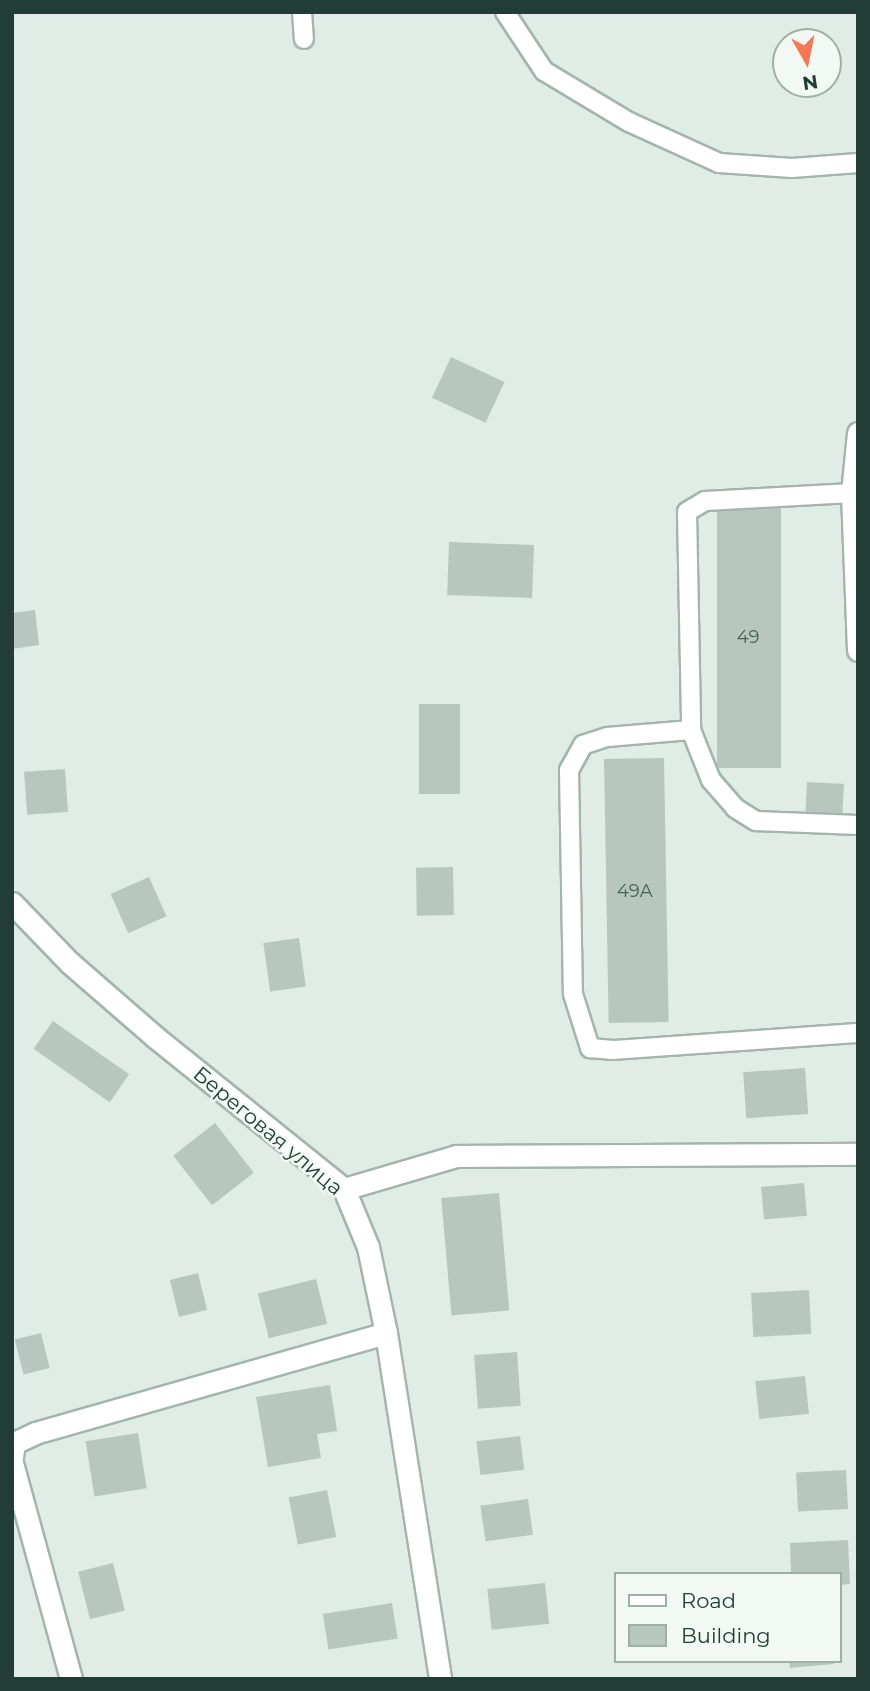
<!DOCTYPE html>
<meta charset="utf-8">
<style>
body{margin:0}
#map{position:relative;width:870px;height:1691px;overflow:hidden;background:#e1ece7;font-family:Montserrat,sans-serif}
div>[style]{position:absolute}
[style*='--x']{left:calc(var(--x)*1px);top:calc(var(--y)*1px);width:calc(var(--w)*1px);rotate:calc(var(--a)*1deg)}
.building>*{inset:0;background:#b7c7c0;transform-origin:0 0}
.roads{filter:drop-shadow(2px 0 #a4b4ae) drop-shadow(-2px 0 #a4b4ae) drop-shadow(0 2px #a4b4ae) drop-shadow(0 -2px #a4b4ae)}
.service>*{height:18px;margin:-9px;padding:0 9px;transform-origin:9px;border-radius:9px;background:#fff}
.minor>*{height:21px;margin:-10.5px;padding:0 10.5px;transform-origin:10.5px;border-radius:10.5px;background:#fff}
span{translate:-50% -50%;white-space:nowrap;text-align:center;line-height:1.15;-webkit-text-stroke:5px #f2f9f5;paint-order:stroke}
.number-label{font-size:18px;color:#466058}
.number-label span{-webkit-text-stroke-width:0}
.street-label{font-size:21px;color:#213d35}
.frame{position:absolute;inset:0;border:14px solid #213d35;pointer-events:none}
.legend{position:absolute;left:614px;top:1572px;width:228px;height:91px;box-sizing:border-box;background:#f2f9f5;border:2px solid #9eaea8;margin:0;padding:9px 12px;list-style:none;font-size:21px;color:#213d35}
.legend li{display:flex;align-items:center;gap:14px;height:35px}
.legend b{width:35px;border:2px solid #9eaea8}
.north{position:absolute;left:772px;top:28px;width:70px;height:70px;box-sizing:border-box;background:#f2f9f5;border:2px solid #9eaea8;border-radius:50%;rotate:171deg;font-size:19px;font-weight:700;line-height:28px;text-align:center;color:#213d35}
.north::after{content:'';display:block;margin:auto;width:24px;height:32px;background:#f47857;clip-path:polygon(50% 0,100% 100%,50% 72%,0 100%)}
</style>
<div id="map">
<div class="building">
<div style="left:451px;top:357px;width:59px;height:45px;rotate:25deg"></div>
<div style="left:717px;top:505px;width:64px;height:263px"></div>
<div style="left:449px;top:542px;width:85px;height:53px;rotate:2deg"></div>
<div style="clip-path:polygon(35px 610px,39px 645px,12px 649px,12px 613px)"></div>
<div style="left:419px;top:704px;width:41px;height:90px"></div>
<div style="left:664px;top:758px;width:264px;height:60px;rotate:89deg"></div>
<div style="left:65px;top:769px;width:43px;height:41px;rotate:86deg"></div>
<div style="left:807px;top:782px;width:37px;height:31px;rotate:3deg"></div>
<div style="left:453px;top:867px;width:48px;height:37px;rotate:89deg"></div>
<div style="left:149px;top:877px;width:43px;height:42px;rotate:66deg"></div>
<div style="left:299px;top:938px;width:49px;height:36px;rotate:82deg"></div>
<div style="left:53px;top:1021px;width:93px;height:34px;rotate:35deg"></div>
<div style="left:805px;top:1068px;width:46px;height:62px;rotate:86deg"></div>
<div style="left:215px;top:1123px;width:63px;height:53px;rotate:52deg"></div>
<div style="left:804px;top:1183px;width:33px;height:43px;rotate:85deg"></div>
<div style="left:499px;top:1193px;width:118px;height:58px;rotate:85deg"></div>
<div style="left:198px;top:1273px;width:38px;height:29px;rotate:76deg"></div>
<div style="left:316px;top:1279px;width:46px;height:60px;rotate:76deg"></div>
<div style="left:809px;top:1290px;width:44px;height:58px;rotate:87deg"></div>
<div style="left:41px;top:1333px;width:36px;height:27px;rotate:76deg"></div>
<div style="left:517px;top:1352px;width:54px;height:43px;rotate:86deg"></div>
<div style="left:805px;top:1376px;width:38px;height:50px;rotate:84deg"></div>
<div style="clip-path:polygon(330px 1385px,337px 1431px,317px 1434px,321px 1458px,268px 1467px,256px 1397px)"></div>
<div style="left:138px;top:1433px;width:56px;height:53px;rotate:81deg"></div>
<div style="left:520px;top:1436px;width:34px;height:44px;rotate:83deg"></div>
<div style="left:846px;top:1470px;width:39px;height:50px;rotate:87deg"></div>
<div style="left:327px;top:1490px;width:48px;height:39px;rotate:79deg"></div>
<div style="left:528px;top:1499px;width:36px;height:48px;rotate:82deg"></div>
<div style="clip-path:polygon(848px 1540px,850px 1584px,840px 1585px,840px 1574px,791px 1574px,790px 1543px)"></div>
<div style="left:113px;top:1563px;width:49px;height:36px;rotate:76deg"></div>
<div style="left:545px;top:1583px;width:41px;height:58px;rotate:84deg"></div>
<div style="left:392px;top:1603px;width:36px;height:70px;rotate:81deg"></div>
<div style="clip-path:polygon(789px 1661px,834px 1661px,834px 1664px,790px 1668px)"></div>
</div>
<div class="roads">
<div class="service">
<div style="--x:302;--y:12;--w:27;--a:86"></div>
<div style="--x:505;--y:12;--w:71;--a:56.5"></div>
<div style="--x:544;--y:71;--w:99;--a:31"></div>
<div style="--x:629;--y:122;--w:99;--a:24.5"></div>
<div style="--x:719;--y:163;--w:73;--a:3.9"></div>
<div style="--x:792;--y:168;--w:66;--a:-4.3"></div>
<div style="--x:852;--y:493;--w:147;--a:176.9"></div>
<div style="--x:705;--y:501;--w:21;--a:149"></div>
<div style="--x:687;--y:512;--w:218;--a:88.9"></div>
<div style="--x:691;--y:730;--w:84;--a:175.2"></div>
<div style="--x:607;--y:737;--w:25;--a:162"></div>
<div style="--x:583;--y:745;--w:29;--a:119"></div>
<div style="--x:569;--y:770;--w:224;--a:89"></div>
<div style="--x:573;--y:994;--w:57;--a:72.5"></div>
<div style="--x:590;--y:1048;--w:23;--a:5"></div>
<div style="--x:613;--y:1050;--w:246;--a:-4"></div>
<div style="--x:691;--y:730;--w:54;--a:68.2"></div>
<div style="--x:711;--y:780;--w:37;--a:49"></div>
<div style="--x:735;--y:808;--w:25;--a:32"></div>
<div style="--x:756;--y:821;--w:102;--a:2.2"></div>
</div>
<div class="minor">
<div style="--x:858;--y:433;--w:60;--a:95.7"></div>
<div style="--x:852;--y:493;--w:157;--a:87.8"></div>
<div style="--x:12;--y:903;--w:83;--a:46"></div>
<div style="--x:70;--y:963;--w:113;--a:41"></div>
<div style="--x:155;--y:1037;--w:243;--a:38.8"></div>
<div style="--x:344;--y:1189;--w:63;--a:67.5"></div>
<div style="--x:368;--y:1247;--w:88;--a:78.2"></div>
<div style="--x:386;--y:1333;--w:350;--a:81.1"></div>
<div style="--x:344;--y:1189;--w:117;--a:-16.4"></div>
<div style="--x:456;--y:1156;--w:402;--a:-0.3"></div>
<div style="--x:12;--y:1457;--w:14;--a:-82"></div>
<div style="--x:14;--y:1443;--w:23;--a:-25"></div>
<div style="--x:35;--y:1433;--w:365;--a:-15.9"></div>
<div style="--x:12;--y:1463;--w:224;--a:74.7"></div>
</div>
</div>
<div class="number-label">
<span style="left:748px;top:637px">49</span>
<span style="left:635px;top:891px">49А</span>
</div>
<div class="street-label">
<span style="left:268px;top:1131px;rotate:40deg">Береговая улица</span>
</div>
<div class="frame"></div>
<ul class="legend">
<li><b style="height:9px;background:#fff"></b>Road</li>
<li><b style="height:19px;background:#b7c7c0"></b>Building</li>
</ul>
<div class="north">N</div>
</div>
